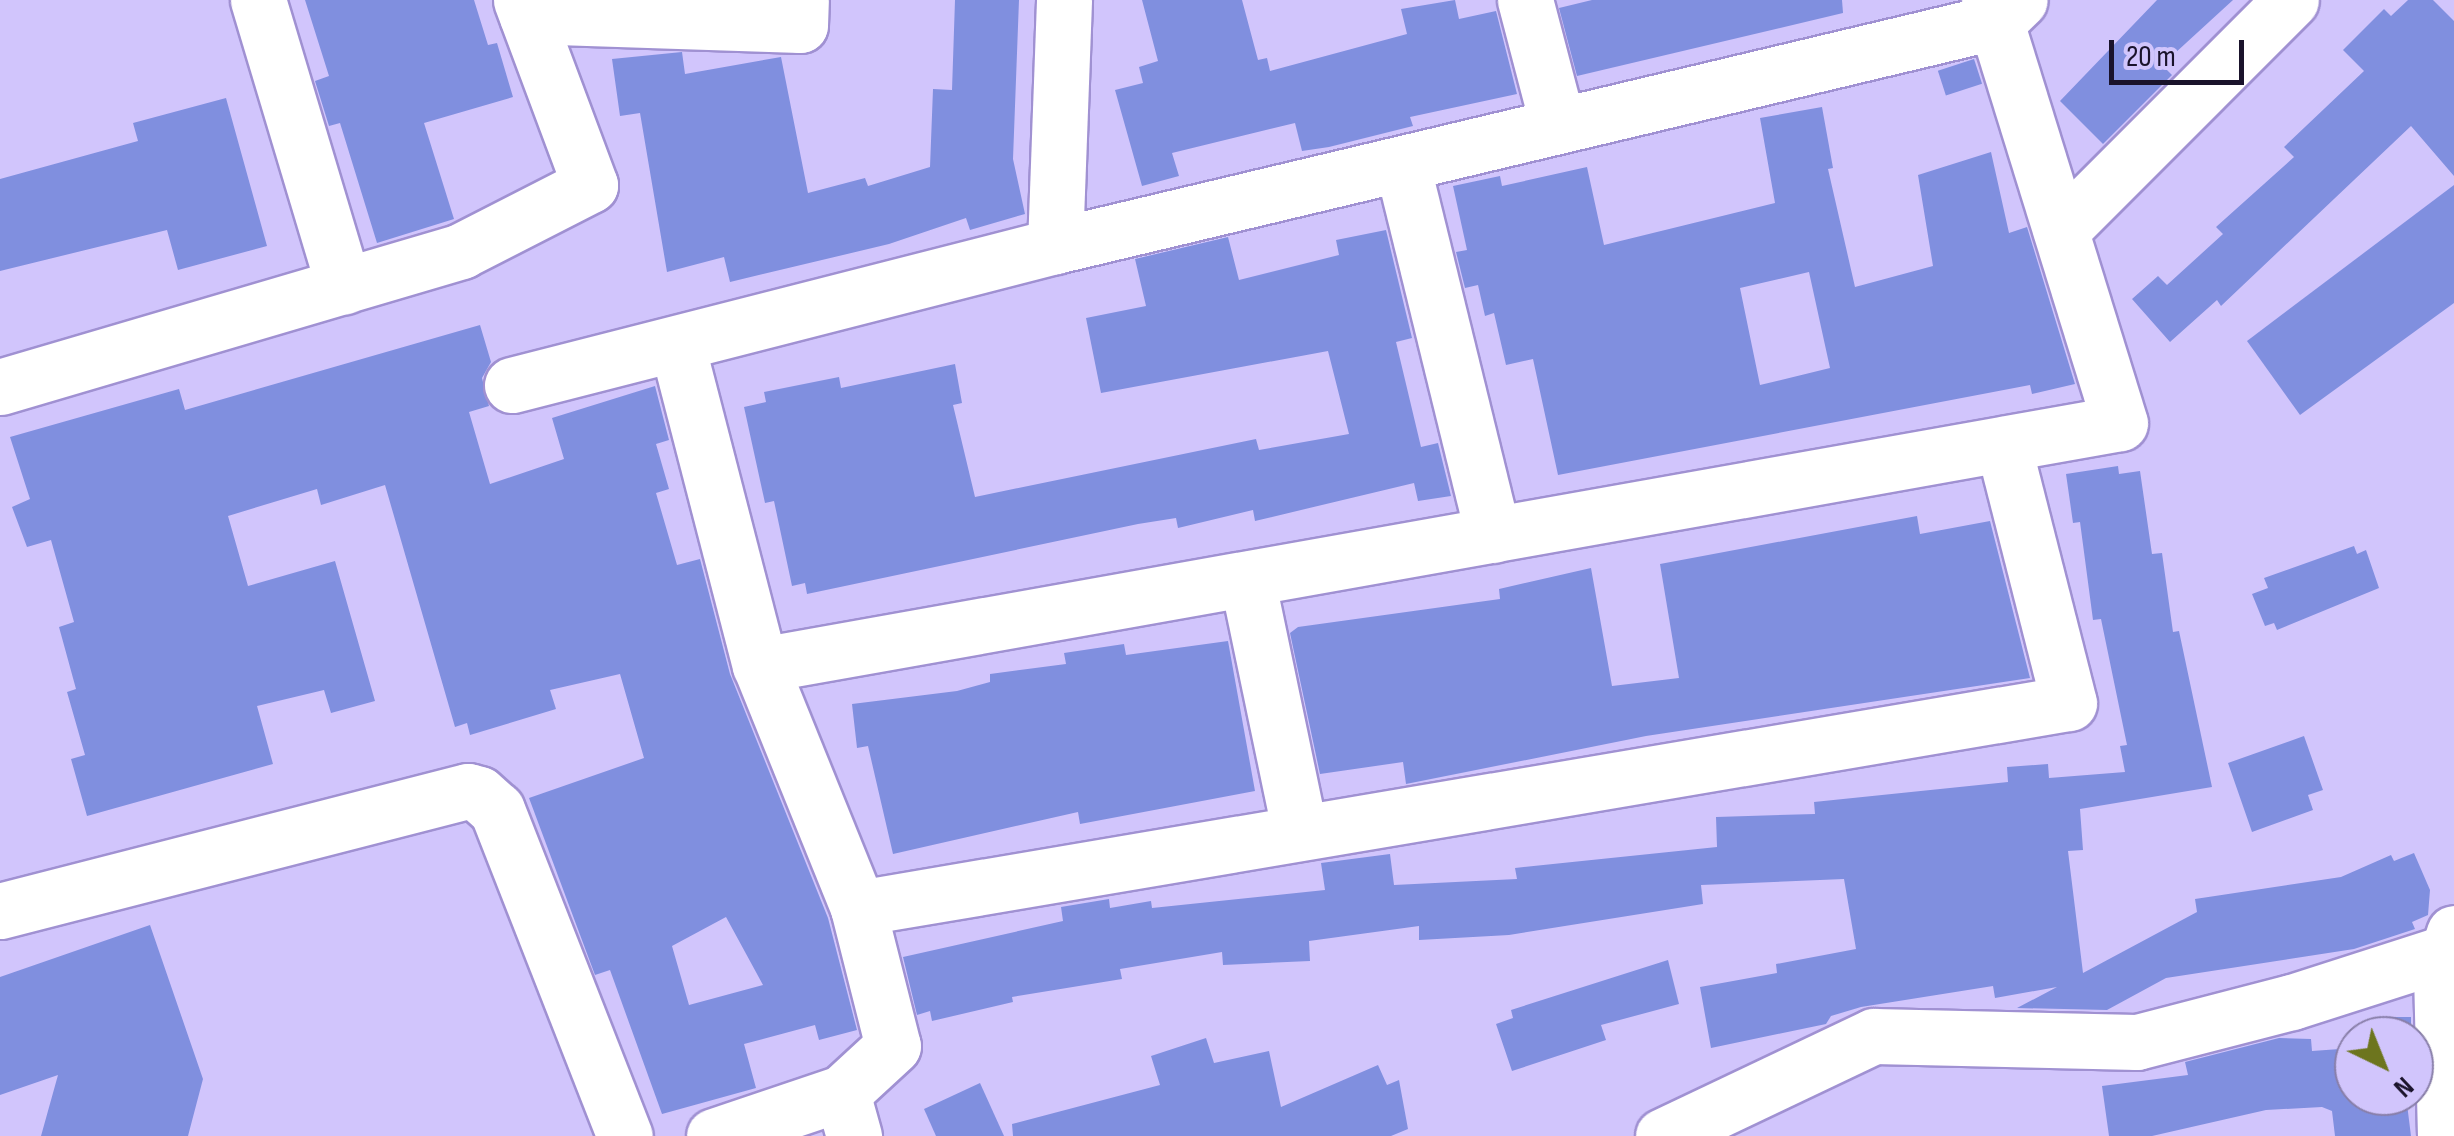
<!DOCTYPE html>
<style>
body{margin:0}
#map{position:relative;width:2454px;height:1136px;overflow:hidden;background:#d1c5fc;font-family:"Sofia Sans Condensed",sans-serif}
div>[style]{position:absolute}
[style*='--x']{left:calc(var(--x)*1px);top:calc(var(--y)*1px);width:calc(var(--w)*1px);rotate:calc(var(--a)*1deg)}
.building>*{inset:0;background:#808fdf;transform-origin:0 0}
.roads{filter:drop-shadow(2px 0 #a091d2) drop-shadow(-2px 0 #a091d2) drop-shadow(0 2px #a091d2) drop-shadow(0 -2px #a091d2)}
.minor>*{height:55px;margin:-27.5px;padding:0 27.5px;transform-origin:27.5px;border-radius:27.5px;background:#fff}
span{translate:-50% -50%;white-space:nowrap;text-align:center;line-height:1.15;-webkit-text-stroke:8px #d1c5fc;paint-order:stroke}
.north{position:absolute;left:2334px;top:1016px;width:100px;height:100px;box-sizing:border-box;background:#d1c5fc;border:2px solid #887ea8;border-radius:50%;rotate:137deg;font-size:28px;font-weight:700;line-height:40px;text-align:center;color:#1a132b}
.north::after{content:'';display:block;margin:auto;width:35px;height:45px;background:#6d751e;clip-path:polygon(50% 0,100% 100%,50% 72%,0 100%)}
.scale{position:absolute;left:2109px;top:40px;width:135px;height:45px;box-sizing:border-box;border:5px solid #1a132b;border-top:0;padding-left:12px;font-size:30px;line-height:35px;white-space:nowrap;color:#1a132b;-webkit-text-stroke:8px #d1c5fc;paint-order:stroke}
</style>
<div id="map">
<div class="building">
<div style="clip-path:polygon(305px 0,474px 0,488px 45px,497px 43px,513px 97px,424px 123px,454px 219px,377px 243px,340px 123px,329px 126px,315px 81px,329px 76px)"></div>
<div style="clip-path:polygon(955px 0,1019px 0,1013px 159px,1025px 214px,970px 230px,966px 218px,889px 244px,730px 282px,724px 257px,667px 272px,640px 113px,620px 116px,612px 59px,682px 52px,685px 74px,781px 57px,808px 193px,865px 178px,868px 186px,930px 167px,933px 89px,952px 90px)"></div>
<div style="clip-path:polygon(1142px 0,1242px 0,1258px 60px,1267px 58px,1270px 71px,1407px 34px,1401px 9px,1455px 0,1459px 19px,1496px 11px,1517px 94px,1410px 117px,1413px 126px,1329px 147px,1302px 151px,1295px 123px,1172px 153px,1179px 176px,1142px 186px,1115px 90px,1143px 83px,1139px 67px,1158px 61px)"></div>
<div style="clip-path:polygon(1592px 0,1842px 0,1843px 13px,1577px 76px,1559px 8px)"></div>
<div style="clip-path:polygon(2157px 0,2233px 0,2162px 65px,2172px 75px,2103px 144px,2060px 101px)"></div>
<div style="clip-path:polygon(2408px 0,2433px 0,2454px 21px,2454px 176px,2411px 126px,2221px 306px,2217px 300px,2170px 342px,2132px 299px,2158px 276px,2167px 285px,2223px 234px,2216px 227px,2294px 157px,2284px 147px,2364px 71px,2343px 50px,2384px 9px,2391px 16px)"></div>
<div style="left:1974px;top:59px;width:26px;height:38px;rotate:72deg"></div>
<div style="clip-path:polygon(226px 98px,267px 246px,178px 270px,167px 230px,0 271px,0 179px,138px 141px,133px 123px)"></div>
<div style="clip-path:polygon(evenodd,1822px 107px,1833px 168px,1828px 169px,1855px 287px,1933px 266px,1918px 175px,1991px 152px,2009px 233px,2027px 227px,2075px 384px,2032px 394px,2030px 385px,1558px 475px,1533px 359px,1506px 365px,1494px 313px,1485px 316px,1478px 285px,1465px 288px,1456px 252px,1467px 250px,1453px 186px,1500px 176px,1502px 186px,1587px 167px,1604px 245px,1775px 203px,1760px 118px,1822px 107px,1809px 272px,1830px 368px,1760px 385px,1740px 288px,1809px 272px)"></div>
<div style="clip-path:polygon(2454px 185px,2454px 303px,2300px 415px,2247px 341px)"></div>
<div style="clip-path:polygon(1386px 230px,1412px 338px,1396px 342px,1421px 447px,1438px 443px,1451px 496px,1418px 501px,1414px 483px,1255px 521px,1253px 510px,1178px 528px,1176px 518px,1138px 524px,807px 594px,805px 583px,792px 586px,774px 501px,765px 503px,744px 407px,766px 402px,764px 392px,839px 377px,841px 388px,955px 364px,962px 403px,953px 405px,975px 497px,1256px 439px,1259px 450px,1349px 434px,1328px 351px,1101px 393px,1086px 318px,1146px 306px,1135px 259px,1228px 237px,1239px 280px,1339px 255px,1336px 240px)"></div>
<div style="clip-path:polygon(evenodd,480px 325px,491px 362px,482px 378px,489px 406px,469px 412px,490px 484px,564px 459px,552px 418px,655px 386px,669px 440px,656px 444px,669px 489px,656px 493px,677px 565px,700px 559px,730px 674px,828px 918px,857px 1030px,819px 1040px,815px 1025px,744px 1044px,756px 1088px,662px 1114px,610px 970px,595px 975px,529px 798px,644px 758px,620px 674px,550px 690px,556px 709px,470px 735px,467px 723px,455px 727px,385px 485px,321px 505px,317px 489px,228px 516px,248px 586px,335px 561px,375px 701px,331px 713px,324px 690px,257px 706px,273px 764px,87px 816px,71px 759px,85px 755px,67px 692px,76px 689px,59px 627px,74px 622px,51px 540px,27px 547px,12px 507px,30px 499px,10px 437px,179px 389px,185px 410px,480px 325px,726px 917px,763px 985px,689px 1005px,672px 946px,726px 917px)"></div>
<div style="clip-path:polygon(2118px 466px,2119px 474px,2140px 471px,2152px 554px,2162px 553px,2173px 632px,2179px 631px,2212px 787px,2080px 809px,2083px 850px,2068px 851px,2083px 973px,2197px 912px,2195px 899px,2341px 877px,2391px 855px,2394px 861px,2414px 853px,2430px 890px,2428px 915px,2412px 922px,2415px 929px,2354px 949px,2166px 978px,2107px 1010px,2017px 1008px,2057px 987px,1995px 998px,1993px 986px,1861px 1007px,1831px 1016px,1826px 1024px,1711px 1048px,1700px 987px,1777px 973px,1776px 964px,1856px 949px,1844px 879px,1701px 885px,1703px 904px,1509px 935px,1419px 940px,1419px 926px,1309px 941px,1310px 961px,1223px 965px,1222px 952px,1120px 969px,1122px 979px,1012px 997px,1013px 1002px,932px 1021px,930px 1011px,917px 1015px,903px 957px,1063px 921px,1061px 907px,1109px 899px,1110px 908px,1151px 901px,1152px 908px,1325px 890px,1321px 863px,1390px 854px,1394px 885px,1517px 879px,1515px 868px,1717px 847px,1716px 817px,1815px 814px,1814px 802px,2008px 782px,2007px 767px,2048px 764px,2049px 778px,2125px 772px,2120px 746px,2127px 745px,2101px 619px,2093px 620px,2080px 522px,2073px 523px,2066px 474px)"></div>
<div style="clip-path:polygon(1917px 516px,1920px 534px,1990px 521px,2030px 678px,1646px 736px,1406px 784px,1403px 762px,1320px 774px,1290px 633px,1298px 627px,1500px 599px,1499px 589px,1591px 568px,1612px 686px,1679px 678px,1660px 564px)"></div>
<div style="clip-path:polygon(2354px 546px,2357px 554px,2366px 550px,2379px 588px,2277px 630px,2274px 623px,2265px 626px,2252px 594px,2268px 588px,2264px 578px)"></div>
<div style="clip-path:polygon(1228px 641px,1255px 791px,1080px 824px,1078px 812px,893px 854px,868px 746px,857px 748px,852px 704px,957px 691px,990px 682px,990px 674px,1066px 664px,1064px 653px,1124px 644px,1126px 655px)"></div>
<div style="clip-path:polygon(2304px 736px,2323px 790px,2308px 795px,2313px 810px,2252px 832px,2228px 763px)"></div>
<div style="clip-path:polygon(150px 925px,203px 1079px,188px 1136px,41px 1136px,58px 1075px,0 1095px,0 977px)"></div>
<div style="clip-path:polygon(1668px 960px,1679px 1004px,1601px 1025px,1606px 1040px,1512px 1071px,1496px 1024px,1513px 1018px,1511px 1010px)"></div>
<div style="left:2411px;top:1017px;width:19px;height:30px;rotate:90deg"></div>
<div style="clip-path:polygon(1206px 1038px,1214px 1063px,1269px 1051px,1281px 1107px,1378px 1065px,1387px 1085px,1399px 1080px,1408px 1129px,1391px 1136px,1013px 1136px,1012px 1124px,1160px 1085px,1151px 1056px)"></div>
<div style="clip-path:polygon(2279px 1038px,2311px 1039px,2312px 1051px,2354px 1048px,2354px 1096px,2406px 1096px,2411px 1136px,2335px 1136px,2332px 1111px,2322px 1107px,2266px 1110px,2152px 1136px,2109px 1136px,2102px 1086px,2188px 1075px,2185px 1062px)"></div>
<div style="clip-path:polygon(980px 1083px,1004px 1136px,936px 1136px,924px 1109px)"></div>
</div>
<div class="roads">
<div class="minor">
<div style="--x:258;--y:0;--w:299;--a:73.3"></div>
<div style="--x:1525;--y:0;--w:130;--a:75.3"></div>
<div style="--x:527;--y:16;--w:273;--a:1.9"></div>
<div style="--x:800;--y:25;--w:25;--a:-88"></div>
<div style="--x:1402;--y:164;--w:382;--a:76.2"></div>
<div style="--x:2061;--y:230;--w:325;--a:-45"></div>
<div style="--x:1055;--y:246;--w:246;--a:-87.9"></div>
<div style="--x:677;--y:345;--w:331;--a:75.5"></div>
<div style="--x:760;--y:665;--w:262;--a:68"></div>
<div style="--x:858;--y:908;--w:142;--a:75.8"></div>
<div style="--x:893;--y:1046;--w:69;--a:137.3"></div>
<div style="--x:842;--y:1093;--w:45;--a:74.4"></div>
<div style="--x:512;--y:385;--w:561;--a:-14.36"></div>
<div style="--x:1055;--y:246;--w:969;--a:-13.42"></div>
<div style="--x:1998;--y:21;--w:30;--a:-44"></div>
<div style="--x:0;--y:387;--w:481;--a:-16.4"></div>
<div style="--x:461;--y:251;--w:145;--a:-27.1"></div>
<div style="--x:590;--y:185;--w:197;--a:-110.5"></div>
<div style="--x:1247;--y:579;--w:259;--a:78.2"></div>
<div style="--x:760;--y:665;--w:1381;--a:-10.09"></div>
<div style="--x:2120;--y:423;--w:443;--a:-107.2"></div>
<div style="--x:858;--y:908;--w:1228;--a:-9.61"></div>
<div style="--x:2069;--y:703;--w:267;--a:-104.3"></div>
<div style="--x:0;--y:911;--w:483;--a:-14.4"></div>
<div style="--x:468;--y:791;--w:11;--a:15"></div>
<div style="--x:479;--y:794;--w:24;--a:42"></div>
<div style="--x:497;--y:810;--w:350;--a:68.6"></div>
<div style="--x:714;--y:1136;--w:135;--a:-18.6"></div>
<div style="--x:1663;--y:1136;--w:233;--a:-25.4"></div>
<div style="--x:1874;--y:1036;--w:263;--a:1.3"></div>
<div style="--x:2137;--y:1042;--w:160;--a:-14.5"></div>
<div style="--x:2292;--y:1002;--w:164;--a:-17.8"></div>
<div style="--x:2445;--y:1136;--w:163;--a:-91.4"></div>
<div style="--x:2441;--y:973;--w:42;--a:-72"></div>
</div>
</div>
<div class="north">N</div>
<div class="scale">20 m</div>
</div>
